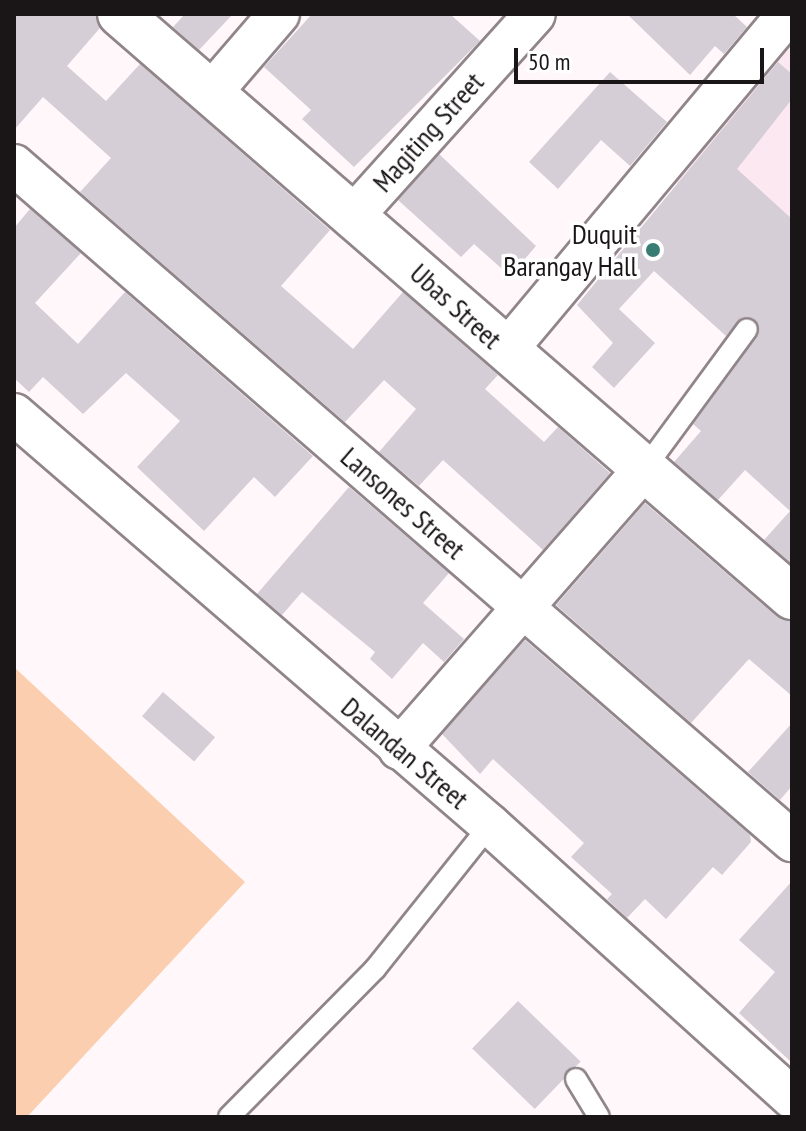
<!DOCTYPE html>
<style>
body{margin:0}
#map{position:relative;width:806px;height:1131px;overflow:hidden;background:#fff7fa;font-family:"PT Sans Narrow",sans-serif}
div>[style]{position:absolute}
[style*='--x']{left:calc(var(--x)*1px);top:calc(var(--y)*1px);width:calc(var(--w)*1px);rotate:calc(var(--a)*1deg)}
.built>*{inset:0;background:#fce8f0}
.green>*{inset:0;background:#faceae}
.building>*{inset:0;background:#d5ced7;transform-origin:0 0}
.roads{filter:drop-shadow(2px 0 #908589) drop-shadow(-2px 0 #908589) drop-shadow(0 2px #908589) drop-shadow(0 -2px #908589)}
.lane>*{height:20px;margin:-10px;padding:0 10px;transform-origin:10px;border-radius:10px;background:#fff}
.street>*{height:40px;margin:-20px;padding:0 20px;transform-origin:20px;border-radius:20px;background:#fff}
.secondary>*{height:44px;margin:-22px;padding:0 22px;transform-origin:22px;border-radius:22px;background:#fff}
.dots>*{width:22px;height:22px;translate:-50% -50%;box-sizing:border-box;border:4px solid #fff;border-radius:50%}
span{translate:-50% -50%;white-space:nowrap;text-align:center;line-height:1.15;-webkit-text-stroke:7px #fff;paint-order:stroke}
.street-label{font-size:28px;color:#1a1618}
.poi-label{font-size:28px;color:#1a1618}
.right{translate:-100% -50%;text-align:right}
.frame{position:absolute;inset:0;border:16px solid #1a1618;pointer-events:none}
.scale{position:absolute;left:514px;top:48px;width:250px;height:36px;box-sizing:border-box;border:4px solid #1a1618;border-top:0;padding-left:10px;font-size:24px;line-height:28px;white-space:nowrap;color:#1a1618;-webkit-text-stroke:6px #fff;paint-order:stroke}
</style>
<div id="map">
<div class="built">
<div style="clip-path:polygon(792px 26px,792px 288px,662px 170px)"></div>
</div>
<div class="green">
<div style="clip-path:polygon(14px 667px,245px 882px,27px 1117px,14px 1117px)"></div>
</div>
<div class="building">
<div style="clip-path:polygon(14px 14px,96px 14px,100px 28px,67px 66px,106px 101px,140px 64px,330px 230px,281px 286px,353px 349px,403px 292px,498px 375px,485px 389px,544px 442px,558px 427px,610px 473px,543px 550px,443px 460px,419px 486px,379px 452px,416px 409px,384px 380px,345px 422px,80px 192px,111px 158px,43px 97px,14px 130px)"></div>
<div style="clip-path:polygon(185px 14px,233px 14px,199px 50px,173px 27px)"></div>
<div style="clip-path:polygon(312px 14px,450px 14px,480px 41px,354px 167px,302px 119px,311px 110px,264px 67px)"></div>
<div style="clip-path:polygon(627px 14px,733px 14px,747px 27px,724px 54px,715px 46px,690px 75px)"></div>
<div style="clip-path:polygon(778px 62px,792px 74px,792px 99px,737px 169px,792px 219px,792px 564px,764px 540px,790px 511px,745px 470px,718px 500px,674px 462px,701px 431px,693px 424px,757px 337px,755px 319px,741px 318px,726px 336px,654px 271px,619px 309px,655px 343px,614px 388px,592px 367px,613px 343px,577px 305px)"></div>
<div style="clip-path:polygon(610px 72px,667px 122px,630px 166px,601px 140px,558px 189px,529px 162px)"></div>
<div style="clip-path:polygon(439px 154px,536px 246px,510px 276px,474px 244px,461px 257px,398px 200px)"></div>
<div style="clip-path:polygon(30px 209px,81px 253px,35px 303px,78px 344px,125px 292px,313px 456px,275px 497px,254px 477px,204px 531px,137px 467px,180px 421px,126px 373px,83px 414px,43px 377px,29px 392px,14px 378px,14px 228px)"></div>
<div style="clip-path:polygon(349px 487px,449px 573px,423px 603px,464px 639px,444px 662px,423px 643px,392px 679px,370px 659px,375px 652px,302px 592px,282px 615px,257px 594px)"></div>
<div style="clip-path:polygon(645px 503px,776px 616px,792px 621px,792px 696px,749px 659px,691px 723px,556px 605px)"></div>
<div style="clip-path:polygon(525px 640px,750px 835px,751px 842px,722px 875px,713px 867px,666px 919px,645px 899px,627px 918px,607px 899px,612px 894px,571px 857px,584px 843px,493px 759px,480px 774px,442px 734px)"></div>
<div style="left:163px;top:692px;width:69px;height:32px;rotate:41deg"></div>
<div style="clip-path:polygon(792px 723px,792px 786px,780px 800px,748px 772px)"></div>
<div style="clip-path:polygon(792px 881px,792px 1063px,739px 1013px,775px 972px,739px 940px)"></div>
<div style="left:518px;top:1001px;width:87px;height:66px;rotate:44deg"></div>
</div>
<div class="roads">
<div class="lane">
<div style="--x:645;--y:468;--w:172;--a:-53.7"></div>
<div style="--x:576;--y:1079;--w:44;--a:58.8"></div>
<div style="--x:229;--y:1117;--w:208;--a:-45.4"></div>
<div style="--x:375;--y:969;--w:184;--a:-51.4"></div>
</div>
<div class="street">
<div style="--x:211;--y:93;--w:104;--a:-49.3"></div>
<div style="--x:14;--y:165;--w:1031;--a:40.99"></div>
<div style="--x:354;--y:215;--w:270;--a:-48"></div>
<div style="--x:506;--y:351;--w:439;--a:-50.1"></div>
<div style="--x:14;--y:414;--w:629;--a:40.81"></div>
<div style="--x:490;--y:825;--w:407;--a:42.1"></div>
<div style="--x:399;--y:749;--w:373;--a:-48.8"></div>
</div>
<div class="secondary">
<div style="--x:120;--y:14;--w:890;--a:40.94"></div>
</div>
</div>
<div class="dots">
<div style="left:653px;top:250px;background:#377d74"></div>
</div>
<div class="street-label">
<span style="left:428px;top:132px;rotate:-48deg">Magiting Street</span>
<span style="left:456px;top:306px;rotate:42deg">Ubas Street</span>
<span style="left:403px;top:503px;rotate:41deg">Lansones Street</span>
<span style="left:405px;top:753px;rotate:40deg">Dalandan Street</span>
</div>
<div class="poi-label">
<span class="right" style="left:637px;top:250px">Duquit<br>Barangay Hall</span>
</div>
<div class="frame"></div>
<div class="scale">50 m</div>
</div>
